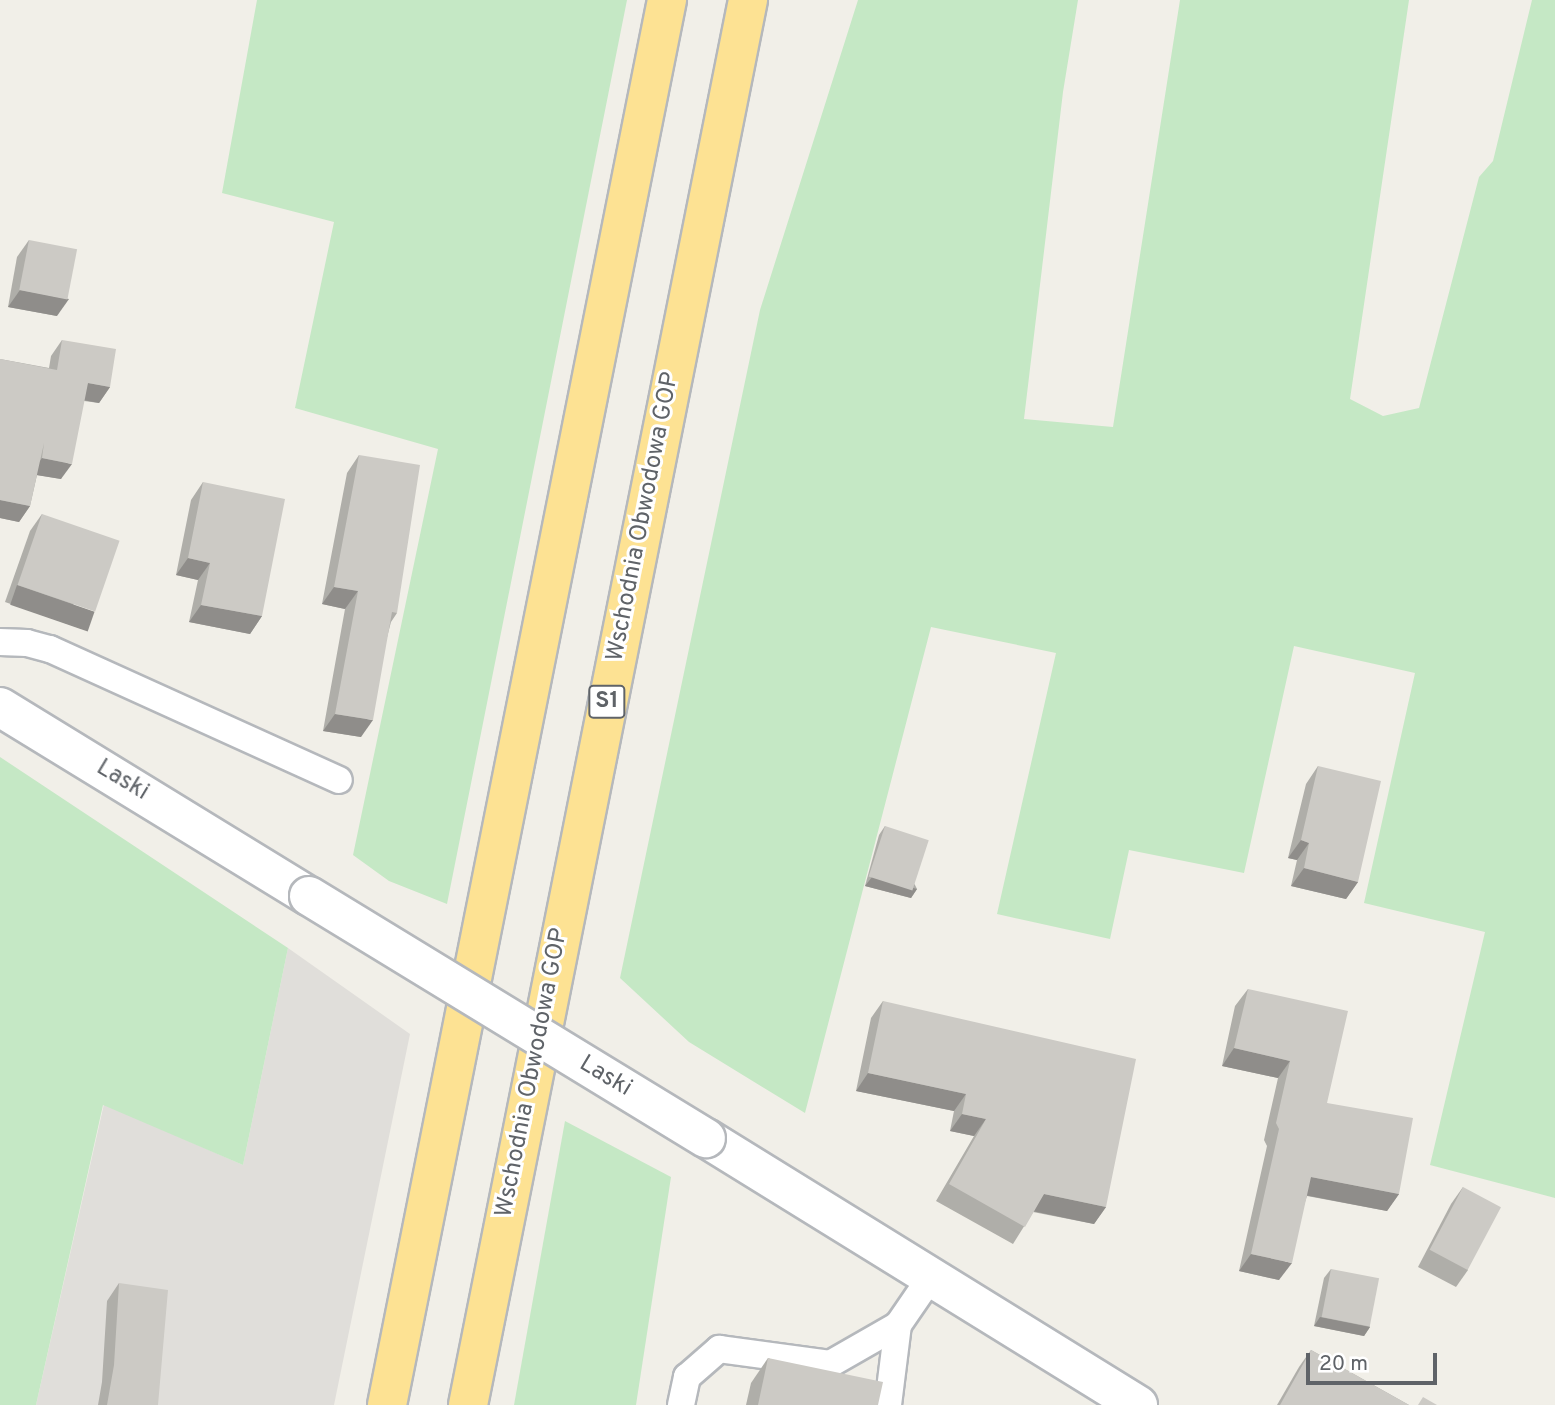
<!DOCTYPE html>
<style>
body{margin:0}
#map{position:relative;width:1555px;height:1405px;overflow:hidden;background:#f1efe8;font-family:Overpass,sans-serif}
div>[style]{position:absolute}
[style*='--x']{left:calc(var(--x)*1px);top:calc(var(--y)*1px);width:calc(var(--w)*1px);rotate:calc(var(--a)*1deg)}
.industrial>*{inset:0;background:#e0deda}
.green>*{inset:0;background:#c5e8c5}
.roads{filter:drop-shadow(2px 0 #b5b8bc) drop-shadow(-2px 0 #b5b8bc) drop-shadow(0 2px #b5b8bc) drop-shadow(0 -2px #b5b8bc)}
.lane>*{height:26px;margin:-13px;padding:0 13px;transform-origin:13px;border-radius:13px;background:#fff}
.street>*{height:38px;margin:-19px;padding:0 19px;transform-origin:19px;border-radius:19px;background:#fff}
.highway>*{height:38px;margin:-19px;padding:0 19px;transform-origin:19px;border-radius:19px;background:#fde293}
.bridges{filter:drop-shadow(2px 0 #b5b8bc) drop-shadow(-2px 0 #b5b8bc) drop-shadow(0 2px #b5b8bc) drop-shadow(0 -2px #b5b8bc)}
.street-bridge>*{height:38px;margin:-19px;padding:0 19px;transform-origin:19px;border-radius:19px;background:#fff}
.wall>*{inset:0;background:#afaea9}
.shaded-wall>*{inset:0;background:#8f8d8a;transform-origin:0 0}
.building>*{inset:0;background:#cccac5;transform-origin:0 0}
span{translate:-50% -50%;white-space:nowrap;text-align:center;line-height:1.15;-webkit-text-stroke:6px #fff;paint-order:stroke}
.shield-label span{padding:2px 5px;background:#fff;border:2px solid;border-radius:5px;-webkit-text-stroke-width:0}
.shield-label{font-size:23px;color:#5f6368;font-weight:700}
.street-label{font-size:24px;color:#5f6368}
.scale{position:absolute;left:1306px;top:1353px;width:131px;height:32px;box-sizing:border-box;border:4px solid #5f6368;border-top:0;padding-left:9px;font-size:21px;line-height:24px;white-space:nowrap;color:#5f6368;-webkit-text-stroke:5px #fff;paint-order:stroke}
</style>
<div id="map">
<div class="industrial">
<div style="clip-path:polygon(288px 948px,410px 1034px,334px 1405px,36px 1405px,104px 1104px,243px 1165px)"></div>
</div>
<div class="green">
<div style="clip-path:polygon(257px 0,627px 0,447px 904px,389px 881px,353px 855px,438px 449px,295px 408px,334px 222px,222px 193px)"></div>
<div style="clip-path:polygon(858px 0,1078px 0,1063px 92px,1024px 419px,1113px 427px,1180px 0,1409px 0,1350px 399px,1383px 416px,1419px 408px,1479px 177px,1493px 161px,1532px 0,1555px 0,1555px 1198px,1430px 1165px,1485px 932px,1364px 903px,1415px 673px,1294px 646px,1244px 873px,1129px 850px,1110px 939px,997px 914px,1056px 653px,931px 627px,805px 1113px,689px 1042px,620px 978px,760px 310px)"></div>
<div style="clip-path:polygon(0 757px,288px 948px,243px 1165px,103px 1105px,36px 1405px,0 1405px)"></div>
<div style="clip-path:polygon(565px 1121px,671px 1177px,636px 1405px,514px 1405px)"></div>
</div>
<div class="roads">
<div class="lane">
<div style="--x:0;--y:642;--w:27;--a:2"></div>
<div style="--x:27;--y:643;--w:24;--a:15"></div>
<div style="--x:50;--y:649;--w:317;--a:24.4"></div>
<div style="--x:681;--y:1405;--w:29;--a:-78"></div>
<div style="--x:687;--y:1377;--w:43;--a:-41.2"></div>
<div style="--x:719;--y:1349;--w:112;--a:7.7"></div>
<div style="--x:830;--y:1364;--w:78;--a:-29.8"></div>
<div style="--x:898;--y:1325;--w:58;--a:-55.5"></div>
<div style="--x:888;--y:1405;--w:81;--a:-82.9"></div>
</div>
<div class="street">
<div style="--x:0;--y:707;--w:362;--a:31.5"></div>
<div style="--x:706;--y:1138;--w:508;--a:31.72"></div>
</div>
<div class="highway">
<div style="--x:387;--y:1405;--w:1433;--a:-78.73"></div>
<div style="--x:468;--y:1405;--w:1433;--a:-78.73"></div>
</div>
</div>
<div class="bridges">
<div class="street-bridge">
<div style="--x:309;--y:896;--w:465;--a:31.4"></div>
</div>
</div>
<div class="wall">
<div style="clip-path:polygon(29px 240px,57px 316px,8px 307px,17px 257px)"></div>
<div style="clip-path:polygon(62px 340px,110px 387px,99px 403px,84px 401px,61px 479px,37px 475px,30px 506px,19px 522px,0 518px,0 359px,49px 368px,51px 356px)"></div>
<div style="clip-path:polygon(359px 455px,397px 613px,391px 622px,361px 737px,323px 731px,345px 609px,322px 604px,347px 473px)"></div>
<div style="clip-path:polygon(203px 482px,262px 616px,250px 634px,189px 622px,198px 580px,176px 575px,191px 500px)"></div>
<div style="clip-path:polygon(42px 514px,82px 629px,5px 602px,30px 531px)"></div>
<div style="clip-path:polygon(1318px 766px,1358px 882px,1346px 899px,1291px 886px,1297px 860px,1288px 858px,1306px 784px)"></div>
<div style="clip-path:polygon(885px 826px,917px 889px,911px 898px,865px 886px,879px 835px)"></div>
<div style="clip-path:polygon(1248px 989px,1327px 1103px,1399px 1194px,1387px 1211px,1307px 1196px,1279px 1280px,1239px 1271px,1267px 1146px,1264px 1140px,1278px 1078px,1222px 1066px,1235px 1006px)"></div>
<div style="clip-path:polygon(883px 1001px,1106px 1207px,1094px 1224px,1033px 1212px,1013px 1244px,936px 1201px,974px 1136px,950px 1131px,954px 1111px,856px 1091px,871px 1018px)"></div>
<div style="clip-path:polygon(1463px 1187px,1468px 1270px,1456px 1287px,1418px 1267px,1451px 1204px)"></div>
<div style="clip-path:polygon(1331px 1269px,1370px 1327px,1364px 1336px,1314px 1326px,1324px 1278px)"></div>
<div style="clip-path:polygon(119px 1283px,158px 1405px,98px 1405px,102px 1382px,107px 1301px)"></div>
<div style="clip-path:polygon(1311px 1350px,1409px 1405px,1277px 1405px,1299px 1367px)"></div>
<div style="clip-path:polygon(768px 1358px,878px 1405px,746px 1405px,751px 1383px)"></div>
</div>
<div class="shaded-wall">
<div style="clip-path:polygon(20px 290px,69px 299px,57px 316px,8px 307px)"></div>
<div style="clip-path:polygon(88px 383px,110px 387px,99px 403px,77px 399px)"></div>
<div style="clip-path:polygon(42px 458px,72px 464px,61px 479px,30px 474px)"></div>
<div style="clip-path:polygon(0 500px,30px 506px,19px 522px,0 518px)"></div>
<div style="clip-path:polygon(188px 558px,210px 563px,198px 580px,176px 575px)"></div>
<div style="left:17px;top:585px;width:82px;height:21px;rotate:19deg"></div>
<div style="clip-path:polygon(334px 587px,358px 591px,345px 609px,322px 604px)"></div>
<div style="clip-path:polygon(201px 605px,262px 616px,250px 634px,189px 622px)"></div>
<div style="clip-path:polygon(335px 714px,373px 720px,361px 737px,323px 731px)"></div>
<div style="clip-path:polygon(1301px 840px,1309px 843px,1297px 860px,1288px 858px)"></div>
<div style="clip-path:polygon(1304px 868px,1358px 882px,1346px 899px,1291px 886px)"></div>
<div style="clip-path:polygon(872px 877px,917px 889px,911px 898px,865px 886px)"></div>
<div style="clip-path:polygon(1234px 1048px,1290px 1061px,1278px 1078px,1222px 1066px)"></div>
<div style="clip-path:polygon(868px 1073px,966px 1094px,954px 1111px,856px 1091px)"></div>
<div style="clip-path:polygon(962px 1114px,986px 1119px,974px 1136px,950px 1131px)"></div>
<div style="clip-path:polygon(1311px 1177px,1399px 1194px,1387px 1211px,1299px 1194px)"></div>
<div style="clip-path:polygon(1044px 1194px,1106px 1207px,1094px 1224px,1032px 1211px)"></div>
<div style="clip-path:polygon(1251px 1254px,1292px 1263px,1279px 1280px,1239px 1271px)"></div>
<div style="clip-path:polygon(1320px 1317px,1370px 1327px,1364px 1336px,1314px 1326px)"></div>
</div>
<div class="building">
<div style="left:29px;top:240px;width:49px;height:51px;rotate:11deg"></div>
<div style="clip-path:polygon(62px 340px,116px 349px,110px 387px,88px 383px,72px 464px,42px 458px,44px 443px,30px 506px,0 500px,0 359px,57px 370px)"></div>
<div style="clip-path:polygon(359px 455px,420px 465px,397px 613px,392px 612px,373px 720px,335px 714px,358px 591px,334px 587px)"></div>
<div style="clip-path:polygon(203px 482px,285px 499px,262px 616px,201px 605px,210px 563px,188px 558px)"></div>
<div style="left:42px;top:514px;width:82px;height:75px;rotate:19deg"></div>
<div style="clip-path:polygon(1318px 766px,1381px 781px,1358px 882px,1304px 868px,1309px 843px,1301px 840px)"></div>
<div style="left:885px;top:826px;width:46px;height:53px;rotate:18deg"></div>
<div style="clip-path:polygon(1248px 989px,1348px 1011px,1327px 1103px,1413px 1118px,1399px 1194px,1311px 1177px,1292px 1263px,1251px 1254px,1279px 1129px,1276px 1123px,1290px 1061px,1234px 1048px)"></div>
<div style="clip-path:polygon(883px 1001px,1136px 1059px,1106px 1207px,1044px 1194px,1025px 1227px,949px 1184px,986px 1119px,962px 1114px,966px 1094px,868px 1073px)"></div>
<div style="left:1463px;top:1187px;width:43px;height:71px;rotate:28deg"></div>
<div style="left:1331px;top:1269px;width:49px;height:49px;rotate:11deg"></div>
<div style="clip-path:polygon(119px 1283px,168px 1290px,158px 1405px,107px 1405px,114px 1365px)"></div>
<div style="clip-path:polygon(1311px 1350px,1409px 1405px,1280px 1405px)"></div>
<div style="clip-path:polygon(768px 1358px,883px 1382px,878px 1405px,758px 1405px)"></div>
<div style="clip-path:polygon(1423px 1397px,1437px 1405px,1418px 1405px)"></div>
</div>
<div class="shield-label">
<span style="left:607px;top:702px">S1</span>
</div>
<div class="street-label">
<span style="left:644px;top:517px;rotate:-79deg">Wschodnia Obwodowa GOP</span>
<span style="left:122px;top:781px;rotate:31deg">Laski</span>
<span style="left:533px;top:1073px;rotate:-79deg">Wschodnia Obwodowa GOP</span>
<span style="left:605px;top:1077px;rotate:31deg">Laski</span>
</div>
<div class="scale">20 m</div>
</div>
